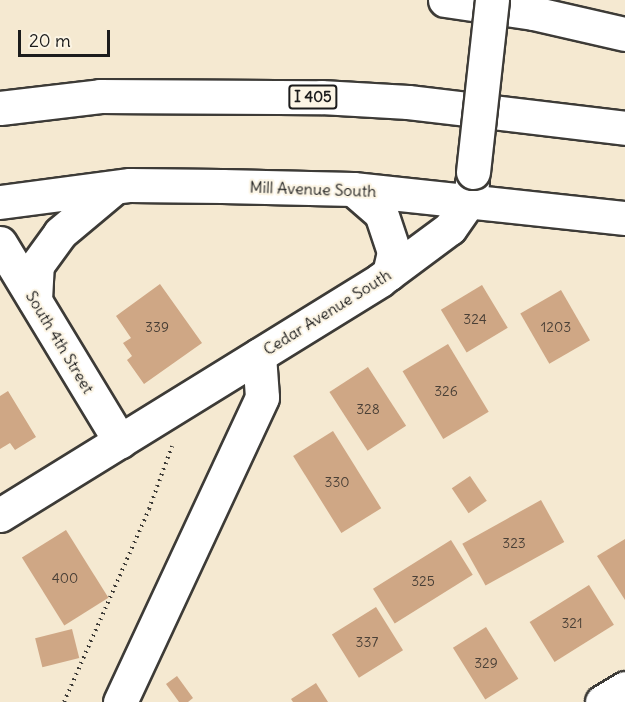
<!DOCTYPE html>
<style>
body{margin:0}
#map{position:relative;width:625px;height:702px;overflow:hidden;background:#f5e9d1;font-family:Delius,sans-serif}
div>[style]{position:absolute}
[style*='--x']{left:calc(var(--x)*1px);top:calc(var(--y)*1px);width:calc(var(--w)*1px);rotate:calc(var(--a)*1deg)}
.building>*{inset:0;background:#cfa785;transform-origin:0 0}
.path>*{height:4px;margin-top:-2px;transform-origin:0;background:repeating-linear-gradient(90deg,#3d3b37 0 1.5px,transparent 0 6px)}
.roads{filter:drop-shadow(2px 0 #3d3b37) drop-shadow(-2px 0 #3d3b37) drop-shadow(0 2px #3d3b37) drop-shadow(0 -2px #3d3b37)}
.minor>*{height:33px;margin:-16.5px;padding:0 16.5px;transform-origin:16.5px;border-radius:16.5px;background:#fff}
.highway>*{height:33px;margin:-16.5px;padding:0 16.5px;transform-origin:16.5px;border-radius:16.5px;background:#fff}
.bridges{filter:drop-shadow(2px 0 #3d3b37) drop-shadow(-2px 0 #3d3b37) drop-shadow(0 2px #3d3b37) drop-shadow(0 -2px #3d3b37)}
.minor-bridge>*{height:33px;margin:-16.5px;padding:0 16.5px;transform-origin:16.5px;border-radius:16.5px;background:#fff}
span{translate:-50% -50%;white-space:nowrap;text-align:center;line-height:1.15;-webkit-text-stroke:4.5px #fcf5e5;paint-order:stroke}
.number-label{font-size:14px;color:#493f36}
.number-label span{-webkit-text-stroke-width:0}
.shield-label span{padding:2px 4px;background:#fcf5e5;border:2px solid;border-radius:4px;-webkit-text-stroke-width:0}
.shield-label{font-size:15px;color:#1c1c1c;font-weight:700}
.street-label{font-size:16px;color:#1c1c1c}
.scale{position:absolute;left:18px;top:30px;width:92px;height:27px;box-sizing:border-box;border:3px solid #1c1c1c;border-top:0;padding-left:8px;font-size:18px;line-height:21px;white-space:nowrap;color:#1c1c1c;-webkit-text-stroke:4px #fcf5e5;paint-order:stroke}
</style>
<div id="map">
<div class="building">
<div style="clip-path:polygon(160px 284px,202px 343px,144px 384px,127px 360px,132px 356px,123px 343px,131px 338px,116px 316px)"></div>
<div style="left:482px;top:285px;width:50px;height:48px;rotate:59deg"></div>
<div style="left:561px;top:290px;width:58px;height:47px;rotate:60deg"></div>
<div style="left:448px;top:344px;width:79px;height:53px;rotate:59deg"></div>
<div style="left:368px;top:367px;width:70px;height:46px;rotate:57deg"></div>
<div style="clip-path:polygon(8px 391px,36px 437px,15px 450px,10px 443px,0 449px,0 396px)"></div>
<div style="left:333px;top:431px;width:91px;height:47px;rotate:58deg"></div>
<div style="left:470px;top:476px;width:30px;height:22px;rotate:56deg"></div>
<div style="left:541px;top:500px;width:48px;height:90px;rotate:61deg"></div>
<div style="left:66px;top:530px;width:80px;height:52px;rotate:58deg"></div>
<div style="clip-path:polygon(625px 539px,625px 600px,597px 556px)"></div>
<div style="left:451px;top:540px;width:41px;height:92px;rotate:58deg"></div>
<div style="left:589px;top:585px;width:47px;height:70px;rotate:58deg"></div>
<div style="left:376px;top:607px;width:51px;height:52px;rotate:58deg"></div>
<div style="left:486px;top:627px;width:61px;height:39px;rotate:58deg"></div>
<div style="left:72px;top:629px;width:30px;height:38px;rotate:76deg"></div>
<div style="clip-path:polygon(177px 676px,193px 698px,188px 702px,179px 702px,166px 684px)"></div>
<div style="clip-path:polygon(316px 683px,328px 702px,293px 702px,291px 699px)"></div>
</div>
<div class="path">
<div style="--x:64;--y:702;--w:211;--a:-66.2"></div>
<div style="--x:149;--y:509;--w:67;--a:-69.9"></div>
</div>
<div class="roads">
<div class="minor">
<div style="--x:353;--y:189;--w:37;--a:41"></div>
<div style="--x:381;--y:213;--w:41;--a:71.6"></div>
<div style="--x:394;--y:252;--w:22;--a:103"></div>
<div style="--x:0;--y:202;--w:131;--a:-7.5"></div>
<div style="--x:130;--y:185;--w:92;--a:0.6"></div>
<div style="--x:222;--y:186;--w:131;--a:1.3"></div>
<div style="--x:353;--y:189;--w:274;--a:6.1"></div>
<div style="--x:0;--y:243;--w:232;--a:58.8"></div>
<div style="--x:35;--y:300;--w:35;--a:-87"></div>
<div style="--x:37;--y:265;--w:39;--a:-54"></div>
<div style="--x:60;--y:233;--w:70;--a:-39.8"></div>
<div style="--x:0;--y:515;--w:447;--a:-31.7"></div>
<div style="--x:380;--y:280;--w:87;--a:-36.6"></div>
<div style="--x:450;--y:228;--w:35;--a:-55"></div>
<div style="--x:470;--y:199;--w:17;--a:-83"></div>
<div style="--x:120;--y:702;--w:336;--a:-65"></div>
<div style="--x:262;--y:397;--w:42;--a:-94.1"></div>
<div style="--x:602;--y:702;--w:27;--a:-31"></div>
</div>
<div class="highway">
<div style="--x:445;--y:0;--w:89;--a:8.4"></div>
<div style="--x:533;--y:13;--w:94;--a:12.9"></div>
<div style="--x:0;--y:108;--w:101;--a:-6.8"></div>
<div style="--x:100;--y:96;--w:221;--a:0.3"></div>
<div style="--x:321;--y:97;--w:87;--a:3.3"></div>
<div style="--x:408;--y:102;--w:219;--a:6.8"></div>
</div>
</div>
<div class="bridges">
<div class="minor-bridge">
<div style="--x:473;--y:172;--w:173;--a:-83.7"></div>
</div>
</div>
<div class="number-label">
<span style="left:475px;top:319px">324</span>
<span style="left:157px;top:327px">339</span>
<span style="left:556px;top:327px">1203</span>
<span style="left:446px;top:391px">326</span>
<span style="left:368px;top:409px">328</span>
<span style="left:337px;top:482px">330</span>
<span style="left:514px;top:543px">323</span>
<span style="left:65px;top:578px">400</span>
<span style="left:423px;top:581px">325</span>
<span style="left:572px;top:623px">321</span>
<span style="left:367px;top:642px">337</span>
<span style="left:486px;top:663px">329</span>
</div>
<div class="shield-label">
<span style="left:313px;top:97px">I 405</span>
</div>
<div class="street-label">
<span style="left:313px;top:189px;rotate:2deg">Mill Avenue South</span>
<span style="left:327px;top:312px;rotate:-32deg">Cedar Avenue South</span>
<span style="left:60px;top:342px;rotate:59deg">South 4th Street</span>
</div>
<div class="scale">20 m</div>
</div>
